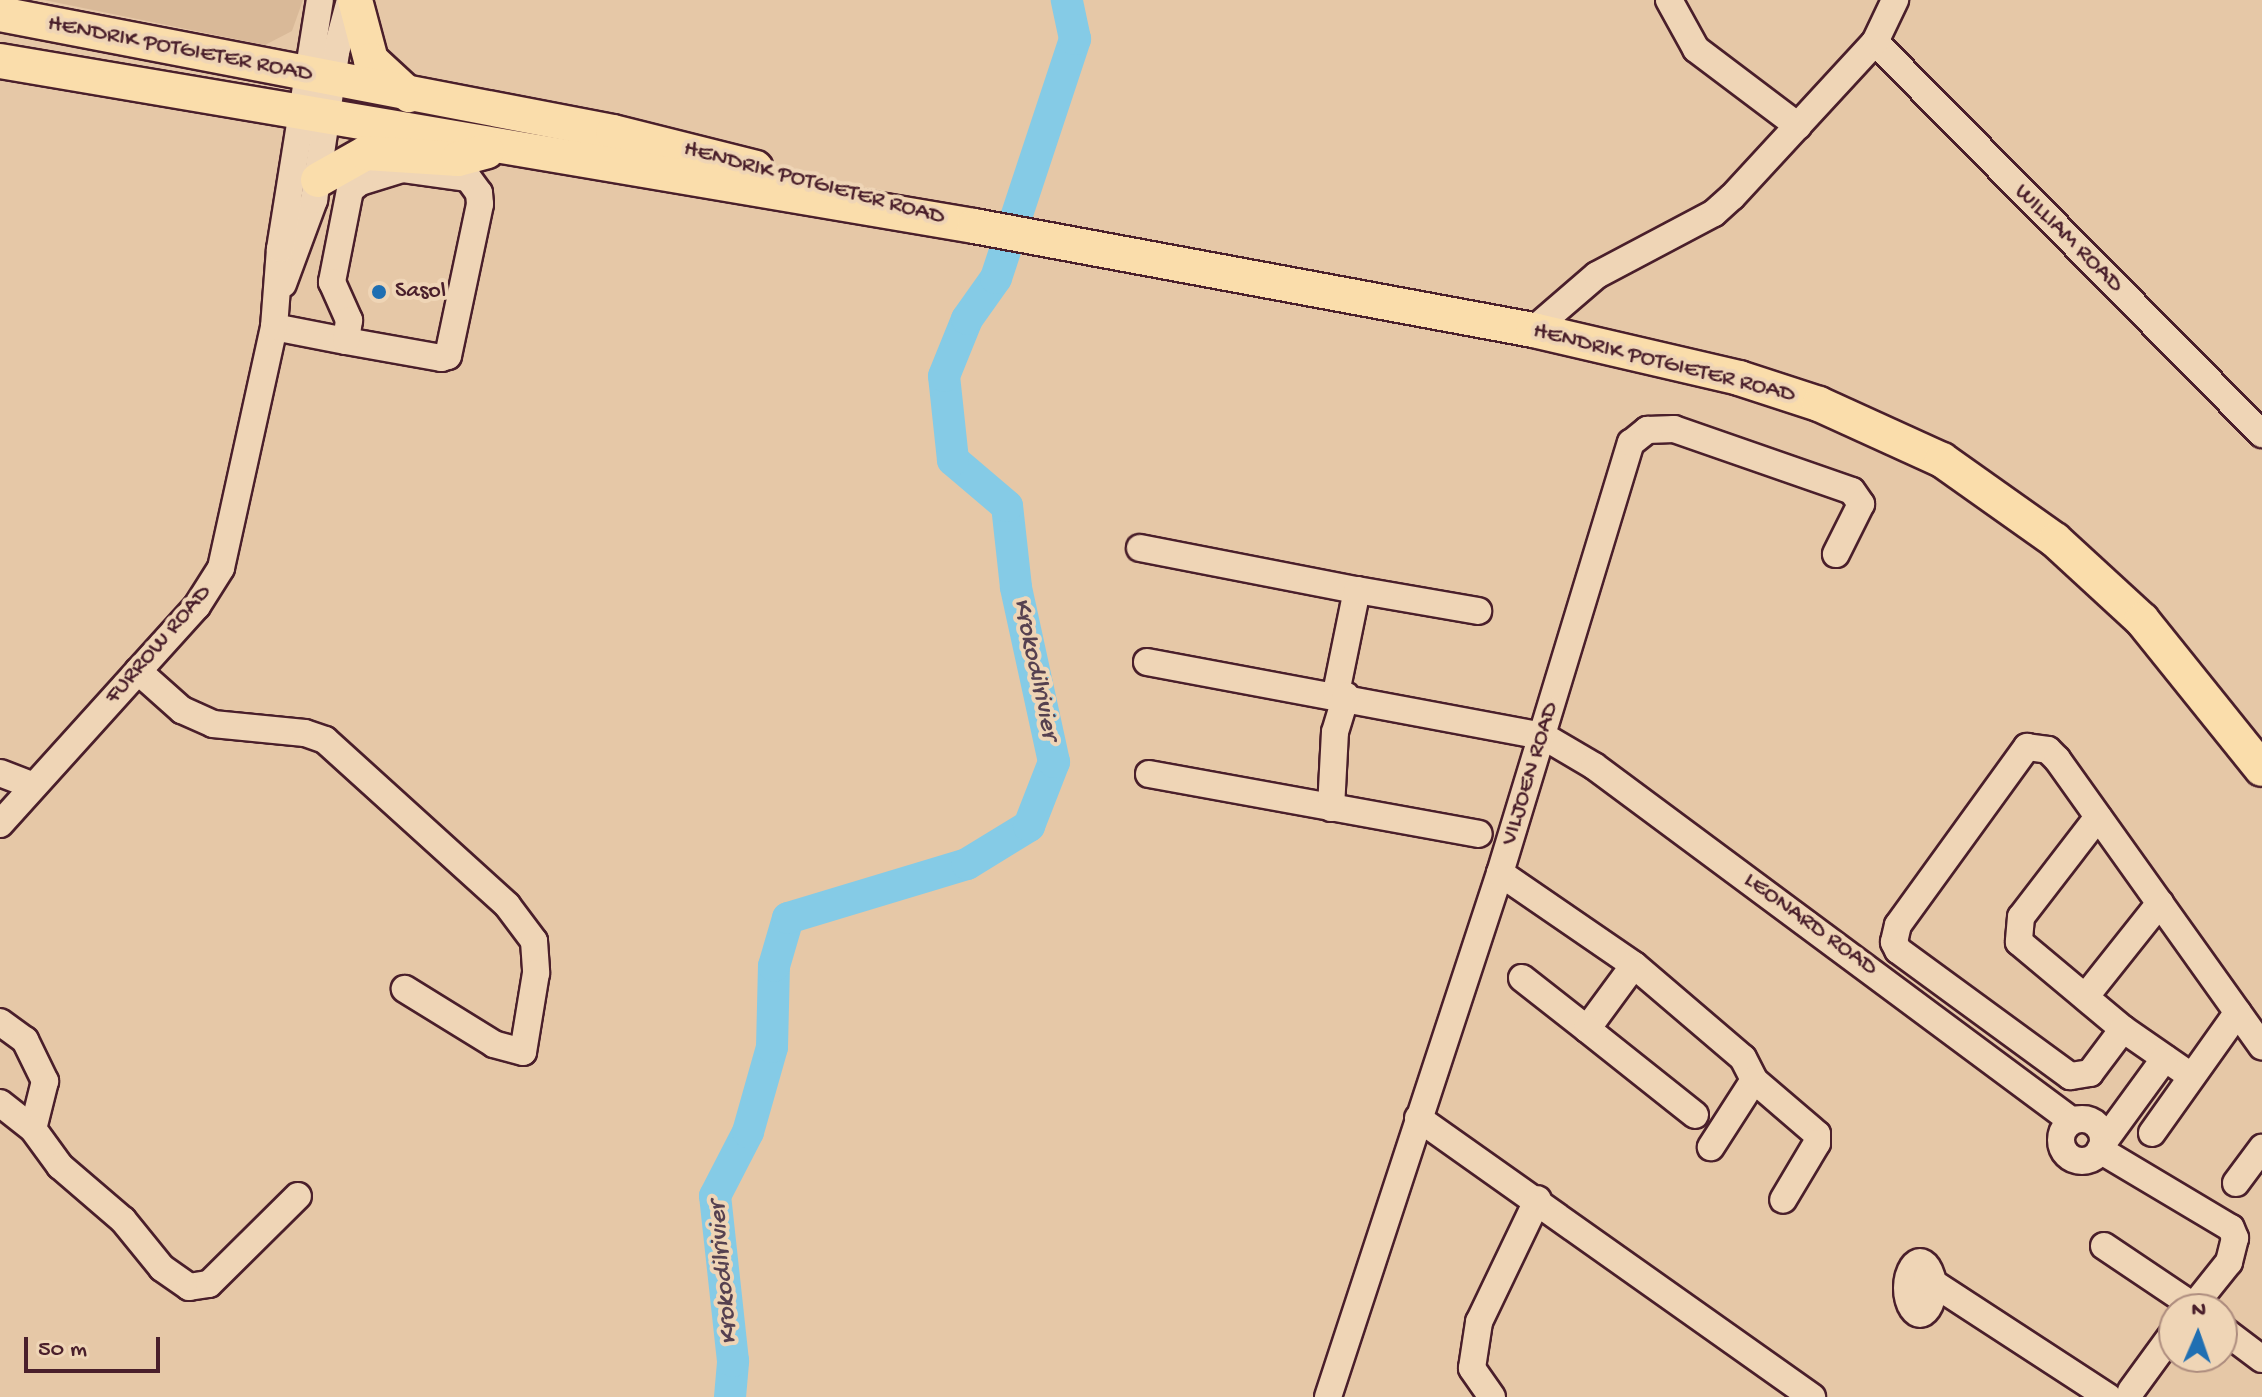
<!DOCTYPE html>
<style>
body{margin:0}
#map{position:relative;width:2262px;height:1397px;overflow:hidden;background:#e6c8a7;font-family:"Gochi Hand",sans-serif}
div>[style]{position:absolute}
[style*='--x']{left:calc(var(--x)*1px);top:calc(var(--y)*1px);width:calc(var(--w)*1px);rotate:calc(var(--a)*1deg)}
.built>*{inset:0;background:#d9b998}
.river>*{height:32px;margin:-16px;padding:0 16px;transform-origin:16px;border-radius:16px;background:#85cbe6}
.roads{filter:drop-shadow(2px 0 #4a1f2b) drop-shadow(-2px 0 #4a1f2b) drop-shadow(0 2px #4a1f2b) drop-shadow(0 -2px #4a1f2b)}
.minor>*{height:26px;margin:-13px;padding:0 13px;transform-origin:13px;border-radius:13px;background:#efd5b6}
.minor>.ring{margin:-13px;padding:0;box-sizing:content-box;background:none;border:26px solid #efd5b6;border-radius:50%}
.major>*{height:34px;margin:-17px;padding:0 17px;transform-origin:17px;border-radius:17px;background:#faddab}
.dots>*{width:22px;height:22px;translate:-50% -50%;box-sizing:border-box;border:4px solid #efd5b6;border-radius:50%}
span{translate:-50% -50%;white-space:nowrap;text-align:center;line-height:1.15;-webkit-text-stroke:8px #efd5b6;paint-order:stroke}
.street-label{font-size:24px;color:#4a1f2b}
.poi-label{font-size:24px;color:#4a1f2b}
.left{translate:0 -50%;text-align:left}
.water-label{font-size:26px;color:#564150;font-style:italic}
.north{position:absolute;left:2158px;top:1293px;width:80px;height:80px;box-sizing:border-box;background:#efd5b6;border:2px solid #ad8c7e;border-radius:50%;rotate:2deg;font-size:22px;font-weight:700;line-height:32px;text-align:center;color:#4a1f2b}
.north::after{content:'';display:block;margin:auto;width:28px;height:36px;background:#1f6fb2;clip-path:polygon(50% 0,100% 100%,50% 72%,0 100%)}
.scale{position:absolute;left:24px;top:1337px;width:136px;height:36px;box-sizing:border-box;border:4px solid #4a1f2b;border-top:0;padding-left:10px;font-size:24px;line-height:28px;white-space:nowrap;color:#4a1f2b;-webkit-text-stroke:6px #efd5b6;paint-order:stroke}
</style>
<div id="map">
<div class="built">
<div style="clip-path:polygon(44px 0,303px 0,292px 31px,265px 45px)"></div>
</div>
<div class="river">
<div style="--x:730;--y:1397;--w:36;--a:-85"></div>
<div style="--x:733;--y:1361;--w:166;--a:-96.2"></div>
<div style="--x:715;--y:1196;--w:72;--a:-62.7"></div>
<div style="--x:748;--y:1132;--w:88;--a:-74.2"></div>
<div style="--x:772;--y:1047;--w:81;--a:-88.6"></div>
<div style="--x:774;--y:966;--w:50;--a:-73.7"></div>
<div style="--x:788;--y:918;--w:187;--a:-16.8"></div>
<div style="--x:967;--y:864;--w:73;--a:-31.5"></div>
<div style="--x:1029;--y:826;--w:69;--a:-68.7"></div>
<div style="--x:1054;--y:762;--w:179;--a:-102.3"></div>
<div style="--x:1016;--y:587;--w:81;--a:-96.3"></div>
<div style="--x:1007;--y:506;--w:71;--a:-139.6"></div>
<div style="--x:953;--y:460;--w:84;--a:-96.1"></div>
<div style="--x:944;--y:376;--w:61;--a:-68"></div>
<div style="--x:967;--y:319;--w:50;--a:-54.7"></div>
<div style="--x:996;--y:278;--w:252;--a:-71.7"></div>
<div style="--x:1075;--y:39;--w:40;--a:-102"></div>
</div>
<div class="roads">
<div class="minor">
<div style="--x:1669;--y:0;--w:56;--a:61.1"></div>
<div style="--x:1696;--y:49;--w:128;--a:37"></div>
<div style="--x:1875;--y:42;--w:551;--a:45.37"></div>
<div style="--x:283;--y:284;--w:90;--a:-69.7"></div>
<div style="--x:314;--y:200;--w:150;--a:-81.5"></div>
<div style="--x:336;--y:52;--w:54;--a:-74.9"></div>
<div style="--x:274;--y:327;--w:73;--a:11"></div>
<div style="--x:346;--y:341;--w:97;--a:10.1"></div>
<div style="--x:441;--y:358;--w:7;--a:-16"></div>
<div style="--x:448;--y:356;--w:155;--a:-78.1"></div>
<div style="--x:480;--y:204;--w:11;--a:-95"></div>
<div style="--x:479;--y:193;--w:19;--a:-126"></div>
<div style="--x:468;--y:178;--w:67;--a:-172.2"></div>
<div style="--x:402;--y:169;--w:44;--a:162.8"></div>
<div style="--x:360;--y:182;--w:13;--a:141"></div>
<div style="--x:350;--y:190;--w:94;--a:101.1"></div>
<div style="--x:332;--y:282;--w:42;--a:65.9"></div>
<div style="--x:349;--y:320;--w:21;--a:98"></div>
<div style="--x:1533;--y:330;--w:84;--a:-40.7"></div>
<div style="--x:1597;--y:275;--w:132;--a:-27.9"></div>
<div style="--x:1714;--y:213;--w:24;--a:-42"></div>
<div style="--x:1732;--y:197;--w:211;--a:-47.3"></div>
<div style="--x:1875;--y:42;--w:47;--a:-64.5"></div>
<div style="--x:1140;--y:548;--w:221;--a:11"></div>
<div style="--x:1147;--y:662;--w:403;--a:10.6"></div>
<div style="--x:1543;--y:736;--w:59;--a:30.5"></div>
<div style="--x:1594;--y:766;--w:595;--a:36.6"></div>
<div style="--x:138;--y:671;--w:59;--a:41.6"></div>
<div style="--x:182;--y:710;--w:34;--a:24"></div>
<div style="--x:213;--y:724;--w:92;--a:5.6"></div>
<div style="--x:305;--y:733;--w:21;--a:19"></div>
<div style="--x:325;--y:740;--w:246;--a:42.2"></div>
<div style="--x:507;--y:905;--w:45;--a:53.1"></div>
<div style="--x:534;--y:941;--w:32;--a:86"></div>
<div style="--x:536;--y:973;--w:80;--a:99.3"></div>
<div style="--x:523;--y:1052;--w:30;--a:-165"></div>
<div style="--x:494;--y:1044;--w:105;--a:-148.3"></div>
<div style="--x:1336;--y:693;--w:105;--a:-78.5"></div>
<div style="--x:1357;--y:590;--w:123;--a:9.8"></div>
<div style="--x:0;--y:773;--w:36;--a:21"></div>
<div style="--x:1149;--y:774;--w:335;--a:10.3"></div>
<div style="--x:1331;--y:808;--w:76;--a:-87"></div>
<div style="--x:1335;--y:732;--w:38;--a:-73"></div>
<div style="--x:2098;--y:817;--w:126;--a:127.6"></div>
<div style="--x:2021;--y:917;--w:25;--a:95"></div>
<div style="--x:2019;--y:942;--w:136;--a:39.9"></div>
<div style="--x:2123;--y:1029;--w:83;--a:34.7"></div>
<div style="--x:0;--y:824;--w:294;--a:-47.9"></div>
<div style="--x:197;--y:606;--w:45;--a:-57.7"></div>
<div style="--x:221;--y:568;--w:247;--a:-77.6"></div>
<div style="--x:274;--y:327;--w:78;--a:-85.6"></div>
<div style="--x:280;--y:249;--w:252;--a:-80.9"></div>
<div style="--x:1500;--y:873;--w:163;--a:34.5"></div>
<div style="--x:1634;--y:965;--w:143;--a:40.5"></div>
<div style="--x:1743;--y:1058;--w:25;--a:63"></div>
<div style="--x:1754;--y:1080;--w:80;--a:122.7"></div>
<div style="--x:1522;--y:978;--w:83;--a:38.1"></div>
<div style="--x:1587;--y:1029;--w:79;--a:-53.7"></div>
<div style="--x:2086;--y:996;--w:119;--a:-51.5"></div>
<div style="--x:0;--y:1022;--w:31;--a:36"></div>
<div style="--x:25;--y:1040;--w:46;--a:64"></div>
<div style="--x:45;--y:1081;--w:49;--a:104"></div>
<div style="--x:1587;--y:1029;--w:138;--a:38.5"></div>
<div style="--x:2123;--y:1029;--w:55;--a:126.9"></div>
<div style="--x:2090;--y:1073;--w:20;--a:171"></div>
<div style="--x:2070;--y:1076;--w:213;--a:-143.8"></div>
<div style="--x:1898;--y:950;--w:9;--a:-117"></div>
<div style="--x:1894;--y:942;--w:17;--a:-77"></div>
<div style="--x:1898;--y:925;--w:220;--a:-54.1"></div>
<div style="--x:2027;--y:747;--w:21;--a:8"></div>
<div style="--x:2048;--y:750;--w:13;--a:45"></div>
<div style="--x:2057;--y:759;--w:353;--a:54.5"></div>
<div style="--x:1754;--y:1080;--w:83;--a:40.6"></div>
<div style="--x:1817;--y:1134;--w:9;--a:90"></div>
<div style="--x:1817;--y:1143;--w:66;--a:120.8"></div>
<div style="--x:0;--y:1103;--w:42;--a:38.2"></div>
<div style="--x:33;--y:1129;--w:46;--a:53.9"></div>
<div style="--x:60;--y:1166;--w:83;--a:40.6"></div>
<div style="--x:123;--y:1220;--w:62;--a:50.9"></div>
<div style="--x:162;--y:1268;--w:33;--a:35"></div>
<div style="--x:189;--y:1287;--w:20;--a:-9"></div>
<div style="--x:209;--y:1284;--w:125;--a:-44.7"></div>
<div style="--x:1418;--y:1118;--w:483;--a:35.3"></div>
<div class="ring" style="left:2061px;top:1119px;width:16px;height:16px"></div>
<div style="--x:2152;--y:1133;--w:148;--a:-54.6"></div>
<div style="--x:2103;--y:1143;--w:105;--a:-53.9"></div>
<div style="--x:2100;--y:1150;--w:152;--a:30.8"></div>
<div style="--x:2231;--y:1228;--w:11;--a:68"></div>
<div style="--x:2235;--y:1238;--w:25;--a:104"></div>
<div style="--x:2229;--y:1262;--w:45;--a:128.7"></div>
<div style="--x:2236;--y:1183;--w:44;--a:-53.4"></div>
<div style="--x:2104;--y:1246;--w:95;--a:33.9"></div>
<div class="ring" style="left:1907px;top:1262px;width:-4px;height:-4px"></div>
<div style="--x:1927;--y:1279;--w:216;--a:33.1"></div>
<div style="--x:2222;--y:1329;--w:50;--a:36.9"></div>
<div style="--x:2131;--y:1391;--w:73;--a:-53.9"></div>
<div style="--x:1328;--y:1397;--w:552;--a:-71.83"></div>
<div style="--x:1500;--y:873;--w:450;--a:-73.1"></div>
<div style="--x:1631;--y:443;--w:21;--a:-39"></div>
<div style="--x:1647;--y:430;--w:27;--a:-2"></div>
<div style="--x:1674;--y:429;--w:188;--a:19.2"></div>
<div style="--x:1852;--y:491;--w:16;--a:55"></div>
<div style="--x:1861;--y:504;--w:56;--a:116.6"></div>
<div style="--x:1492;--y:1397;--w:35;--a:-125"></div>
<div style="--x:1472;--y:1368;--w:47;--a:-81.3"></div>
<div style="--x:1479;--y:1322;--w:136;--a:-64.4"></div>
</div>
<div class="major">
<div style="--x:355;--y:0;--w:62;--a:75.1"></div>
<div style="--x:371;--y:60;--w:52;--a:42.6"></div>
<div style="--x:0;--y:14;--w:624;--a:10.9"></div>
<div style="--x:613;--y:132;--w:147;--a:14.1"></div>
<div style="--x:0;--y:61;--w:988;--a:9.61"></div>
<div style="--x:974;--y:226;--w:569;--a:10.54"></div>
<div style="--x:1533;--y:330;--w:212;--a:13.1"></div>
<div style="--x:1739;--y:378;--w:84;--a:18"></div>
<div style="--x:1819;--y:404;--w:135;--a:24.5"></div>
<div style="--x:1942;--y:460;--w:138;--a:35.3"></div>
<div style="--x:2055;--y:540;--w:118;--a:42.6"></div>
<div style="--x:2142;--y:620;--w:191;--a:51.2"></div>
<div style="--x:318;--y:180;--w:55;--a:-29.4"></div>
<div style="--x:366;--y:153;--w:92;--a:3.7"></div>
<div style="--x:458;--y:159;--w:30;--a:-15"></div>
</div>
</div>
<div class="dots">
<div style="left:379px;top:292px;background:#1f6fb2"></div>
</div>
<div class="street-label">
<span style="left:180px;top:50px;rotate:11deg">HENDRIK POTGIETER ROAD</span>
<span style="left:814px;top:184px;rotate:15deg">HENDRIK POTGIETER ROAD</span>
<span style="left:2068px;top:239px;rotate:45deg">WILLIAM ROAD</span>
<span style="left:1664px;top:364px;rotate:14deg">HENDRIK POTGIETER ROAD</span>
<span style="left:159px;top:645px;rotate:-49deg">FURROW ROAD</span>
<span style="left:1531px;top:774px;rotate:-73deg">VILJOEN ROAD</span>
<span style="left:1810px;top:925px;rotate:36deg">LEONARD ROAD</span>
</div>
<div class="poi-label">
<span class="left" style="left:395px;top:292px">Sasol</span>
</div>
<div class="water-label">
<span style="left:1034px;top:669px;rotate:78deg">Krokodilrivier</span>
<span style="left:725px;top:1273px;rotate:-95deg">Krokodilrivier</span>
</div>
<div class="north">N</div>
<div class="scale">50 m</div>
</div>
